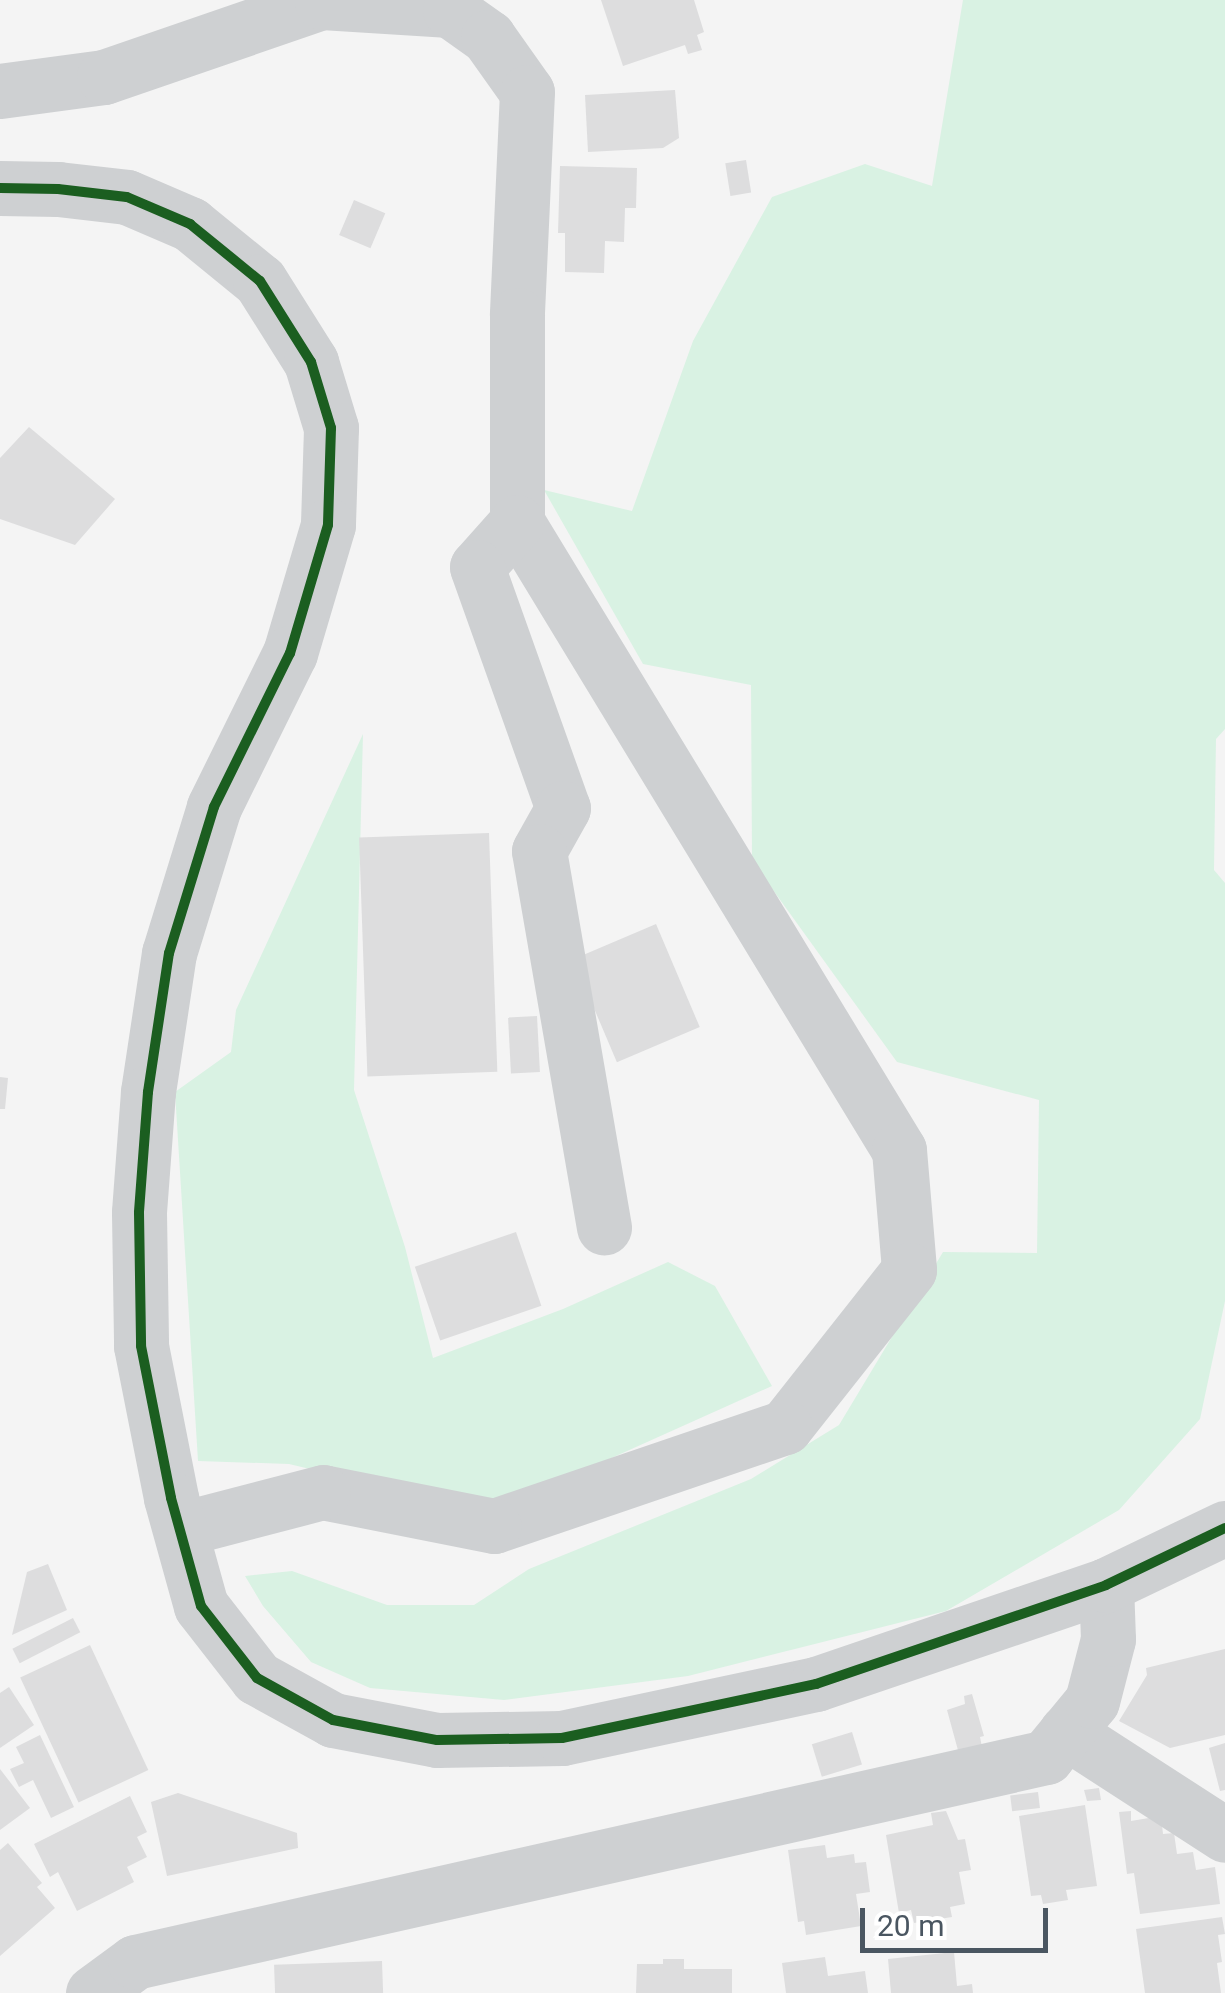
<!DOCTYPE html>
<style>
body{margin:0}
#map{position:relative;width:1225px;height:1993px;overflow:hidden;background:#f4f4f4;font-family:Roboto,sans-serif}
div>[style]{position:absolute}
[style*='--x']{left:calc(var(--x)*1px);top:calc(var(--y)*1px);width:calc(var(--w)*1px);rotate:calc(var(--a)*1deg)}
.green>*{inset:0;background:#d9f2e3}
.building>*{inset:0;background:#ddddde;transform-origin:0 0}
.minor>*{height:55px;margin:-27.5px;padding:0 27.5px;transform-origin:27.5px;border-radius:27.5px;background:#ced0d2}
.tertiary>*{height:55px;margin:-27.5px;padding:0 27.5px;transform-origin:27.5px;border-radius:27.5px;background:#ced0d2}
.cycleway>*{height:10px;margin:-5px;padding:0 5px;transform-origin:5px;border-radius:5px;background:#1b5e20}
span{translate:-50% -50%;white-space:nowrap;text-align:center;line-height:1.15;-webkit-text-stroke:8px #fff;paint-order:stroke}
.scale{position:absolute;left:860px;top:1908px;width:188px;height:45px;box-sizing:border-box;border:5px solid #4a5661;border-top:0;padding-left:12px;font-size:30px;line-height:35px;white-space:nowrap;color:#4a5661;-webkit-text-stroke:8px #fff;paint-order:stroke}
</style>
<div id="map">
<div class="green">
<div style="clip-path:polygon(963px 0,1225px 0,1225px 729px,1216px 739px,1214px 870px,1225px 883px,1225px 1301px,1200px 1419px,1119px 1510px,946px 1611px,688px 1676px,504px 1700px,370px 1688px,311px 1662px,263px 1606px,245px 1576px,292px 1571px,387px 1605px,474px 1605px,529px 1569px,751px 1479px,839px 1425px,943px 1252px,1037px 1253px,1039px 1100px,897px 1062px,752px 861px,751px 685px,643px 664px,544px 490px,632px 511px,693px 341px,772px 197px,865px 164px,932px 186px)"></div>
<div style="clip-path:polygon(363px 734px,354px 1090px,405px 1247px,433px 1358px,563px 1309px,668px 1262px,715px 1286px,772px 1386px,491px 1512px,289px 1464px,198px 1461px,175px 1092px,231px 1052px,236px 1010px)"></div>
</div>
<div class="building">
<div style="clip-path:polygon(601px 0,694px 0,704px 32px,697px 35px,702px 50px,688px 54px,685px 45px,623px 66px)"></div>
<div style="clip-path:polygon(675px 90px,679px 138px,663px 148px,588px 152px,585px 95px)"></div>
<div style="left:746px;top:160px;width:33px;height:21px;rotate:81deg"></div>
<div style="clip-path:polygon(560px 166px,637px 168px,636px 208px,625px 208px,624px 242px,605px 241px,604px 273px,565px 272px,565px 233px,558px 233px)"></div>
<div style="left:354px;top:200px;width:34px;height:38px;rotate:23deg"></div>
<div style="clip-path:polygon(29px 427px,115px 499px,75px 545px,0 519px,0 458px)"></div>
<div style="left:489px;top:833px;width:239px;height:130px;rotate:88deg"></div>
<div style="left:656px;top:924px;width:112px;height:90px;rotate:67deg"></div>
<div style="left:537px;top:1016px;width:56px;height:29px;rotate:87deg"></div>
<div style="clip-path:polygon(0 1077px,8px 1078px,5px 1109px,0 1109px)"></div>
<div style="left:516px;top:1232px;width:78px;height:107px;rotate:71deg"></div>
<div style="clip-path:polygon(48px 1564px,67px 1610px,12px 1635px,27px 1572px)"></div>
<div style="left:73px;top:1618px;width:16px;height:68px;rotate:63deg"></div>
<div style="left:90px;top:1645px;width:138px;height:77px;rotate:65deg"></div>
<div style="clip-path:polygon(1225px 1649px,1225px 1735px,1170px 1748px,1119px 1721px,1147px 1675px,1146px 1668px)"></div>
<div style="clip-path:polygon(9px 1687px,34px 1725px,0 1748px,0 1693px)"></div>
<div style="clip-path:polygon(972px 1694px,984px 1736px,980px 1737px,982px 1747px,959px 1754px,947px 1710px,965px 1704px,964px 1696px)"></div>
<div style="left:852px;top:1732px;width:34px;height:42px;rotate:73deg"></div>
<div style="clip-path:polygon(40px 1735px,74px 1807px,51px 1818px,33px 1780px,19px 1787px,10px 1769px,24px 1763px,16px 1747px)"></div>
<div style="clip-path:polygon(1225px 1743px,1225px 1790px,1220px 1791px,1209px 1748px)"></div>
<div style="clip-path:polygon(0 1769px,30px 1808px,0 1830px)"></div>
<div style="clip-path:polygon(1099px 1788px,1101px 1800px,1087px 1801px,1084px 1790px)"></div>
<div style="left:1038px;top:1792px;width:16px;height:28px;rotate:83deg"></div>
<div style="clip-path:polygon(178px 1793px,297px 1833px,298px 1848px,167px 1876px,151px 1802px)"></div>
<div style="clip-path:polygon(130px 1796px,147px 1832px,137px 1837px,147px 1857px,127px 1867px,134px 1882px,77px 1911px,58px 1872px,50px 1877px,34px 1844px)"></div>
<div style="clip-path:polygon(1085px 1805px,1097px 1886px,1066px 1890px,1068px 1900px,1043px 1904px,1041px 1895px,1031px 1896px,1019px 1816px)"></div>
<div style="clip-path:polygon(946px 1811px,958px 1840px,965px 1839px,971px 1870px,959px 1872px,965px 1904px,950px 1907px,952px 1917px,914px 1923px,911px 1910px,899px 1913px,886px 1835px,933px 1825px,931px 1813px)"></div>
<div style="clip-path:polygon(1131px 1811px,1131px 1821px,1161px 1816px,1163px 1834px,1174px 1833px,1177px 1854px,1193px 1852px,1196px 1870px,1215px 1867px,1220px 1904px,1140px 1914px,1134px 1873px,1127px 1874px,1119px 1812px)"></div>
<div style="clip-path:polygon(8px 1843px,42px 1883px,37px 1887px,55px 1908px,0 1956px,0 1850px)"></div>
<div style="clip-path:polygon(825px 1845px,827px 1858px,854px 1854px,855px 1863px,866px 1862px,870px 1892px,856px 1894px,861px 1926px,806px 1935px,804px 1921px,798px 1922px,788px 1850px)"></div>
<div style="clip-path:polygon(1222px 1917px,1225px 1934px,1218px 1935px,1222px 1962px,1217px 1963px,1221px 1993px,1145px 1993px,1136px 1929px)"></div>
<div style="clip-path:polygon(954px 1952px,957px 1986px,972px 1984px,973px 1993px,891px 1993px,888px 1959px)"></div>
<div style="clip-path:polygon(825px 1957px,828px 1976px,865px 1971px,868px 1993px,786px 1993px,782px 1963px)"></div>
<div style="clip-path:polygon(663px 1959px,684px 1959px,684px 1969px,732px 1969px,732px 1993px,636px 1993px,637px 1964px,663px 1964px)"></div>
<div style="left:382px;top:1961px;width:32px;height:108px;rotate:88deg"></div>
</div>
<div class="minor">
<div style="--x:0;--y:91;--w:105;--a:-7.7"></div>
<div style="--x:104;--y:77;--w:231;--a:-19"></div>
<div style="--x:322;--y:2;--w:128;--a:3.6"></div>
<div style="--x:450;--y:10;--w:47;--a:35.4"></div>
<div style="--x:488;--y:37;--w:67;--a:54.7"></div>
<div style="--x:527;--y:92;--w:223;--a:92.6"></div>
<div style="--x:517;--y:315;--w:207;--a:90"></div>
<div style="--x:517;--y:522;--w:735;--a:58.69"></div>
<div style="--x:899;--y:1150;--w:120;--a:85.2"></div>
<div style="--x:909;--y:1270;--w:200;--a:128.3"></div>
<div style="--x:785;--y:1427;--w:307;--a:161.2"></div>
<div style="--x:494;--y:1526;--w:174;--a:-168.8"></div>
<div style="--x:323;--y:1492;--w:147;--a:165.4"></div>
<div style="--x:517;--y:522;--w:60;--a:131.6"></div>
<div style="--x:477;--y:567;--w:256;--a:70.4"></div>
<div style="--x:563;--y:808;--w:49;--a:119.2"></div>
<div style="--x:539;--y:851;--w:382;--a:80.2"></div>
<div style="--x:1066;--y:1732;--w:189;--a:32.9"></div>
<div style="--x:93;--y:1993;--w:52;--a:-36.4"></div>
<div style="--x:135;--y:1962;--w:934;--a:-12.68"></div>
<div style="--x:1046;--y:1757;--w:72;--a:-50.6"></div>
<div style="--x:1092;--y:1701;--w:64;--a:-75.5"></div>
<div style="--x:1108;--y:1639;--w:54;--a:-92.1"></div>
</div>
<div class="tertiary">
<div style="--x:0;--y:188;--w:58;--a:1"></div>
<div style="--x:58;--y:189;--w:69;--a:6.6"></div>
<div style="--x:127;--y:197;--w:69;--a:23.2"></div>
<div style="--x:190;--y:224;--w:90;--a:39.2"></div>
<div style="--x:260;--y:281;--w:96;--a:57.8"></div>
<div style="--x:311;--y:362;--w:69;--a:73.1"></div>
<div style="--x:331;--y:428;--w:97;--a:91.8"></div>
<div style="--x:328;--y:525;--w:134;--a:106.5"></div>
<div style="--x:290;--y:653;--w:172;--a:116.3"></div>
<div style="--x:214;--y:807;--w:153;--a:107.1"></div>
<div style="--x:169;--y:953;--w:141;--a:98.6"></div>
<div style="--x:148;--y:1092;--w:121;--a:94.3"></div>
<div style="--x:139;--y:1213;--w:133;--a:89.1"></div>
<div style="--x:141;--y:1346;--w:155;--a:78.8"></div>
<div style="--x:171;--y:1498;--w:112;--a:74.5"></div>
<div style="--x:201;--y:1606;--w:91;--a:52.1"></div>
<div style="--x:257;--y:1678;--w:87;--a:28.9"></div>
<div style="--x:333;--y:1720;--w:106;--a:10.9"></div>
<div style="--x:437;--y:1740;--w:125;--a:-0.9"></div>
<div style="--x:562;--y:1738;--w:260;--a:-12"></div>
<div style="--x:816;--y:1684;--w:306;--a:-18.8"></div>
<div style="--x:1106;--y:1585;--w:132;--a:-25.6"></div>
</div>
<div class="cycleway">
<div style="--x:0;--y:188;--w:58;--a:1"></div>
<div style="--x:58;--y:189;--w:69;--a:6.6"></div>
<div style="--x:127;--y:197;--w:69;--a:23.2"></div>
<div style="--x:190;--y:224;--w:90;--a:39.2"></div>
<div style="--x:260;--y:281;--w:96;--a:57.8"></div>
<div style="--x:311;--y:362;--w:69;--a:73.1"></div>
<div style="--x:331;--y:428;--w:97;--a:91.8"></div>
<div style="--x:328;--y:525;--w:134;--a:106.5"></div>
<div style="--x:290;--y:653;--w:172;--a:116.3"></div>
<div style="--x:214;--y:807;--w:153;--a:107.1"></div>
<div style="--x:169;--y:953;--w:141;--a:98.6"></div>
<div style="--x:148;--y:1092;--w:121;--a:94.3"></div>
<div style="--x:139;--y:1213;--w:133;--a:89.1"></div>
<div style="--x:141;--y:1346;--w:155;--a:78.8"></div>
<div style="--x:171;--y:1498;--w:112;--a:74.5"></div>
<div style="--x:201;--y:1606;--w:91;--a:52.1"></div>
<div style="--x:257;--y:1678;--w:87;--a:28.9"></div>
<div style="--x:333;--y:1720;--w:106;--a:10.9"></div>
<div style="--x:437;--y:1740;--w:125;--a:-0.9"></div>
<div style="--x:562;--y:1738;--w:260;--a:-12"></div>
<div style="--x:816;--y:1684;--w:306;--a:-18.8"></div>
<div style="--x:1106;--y:1585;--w:132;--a:-25.6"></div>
</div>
<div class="scale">20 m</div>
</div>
